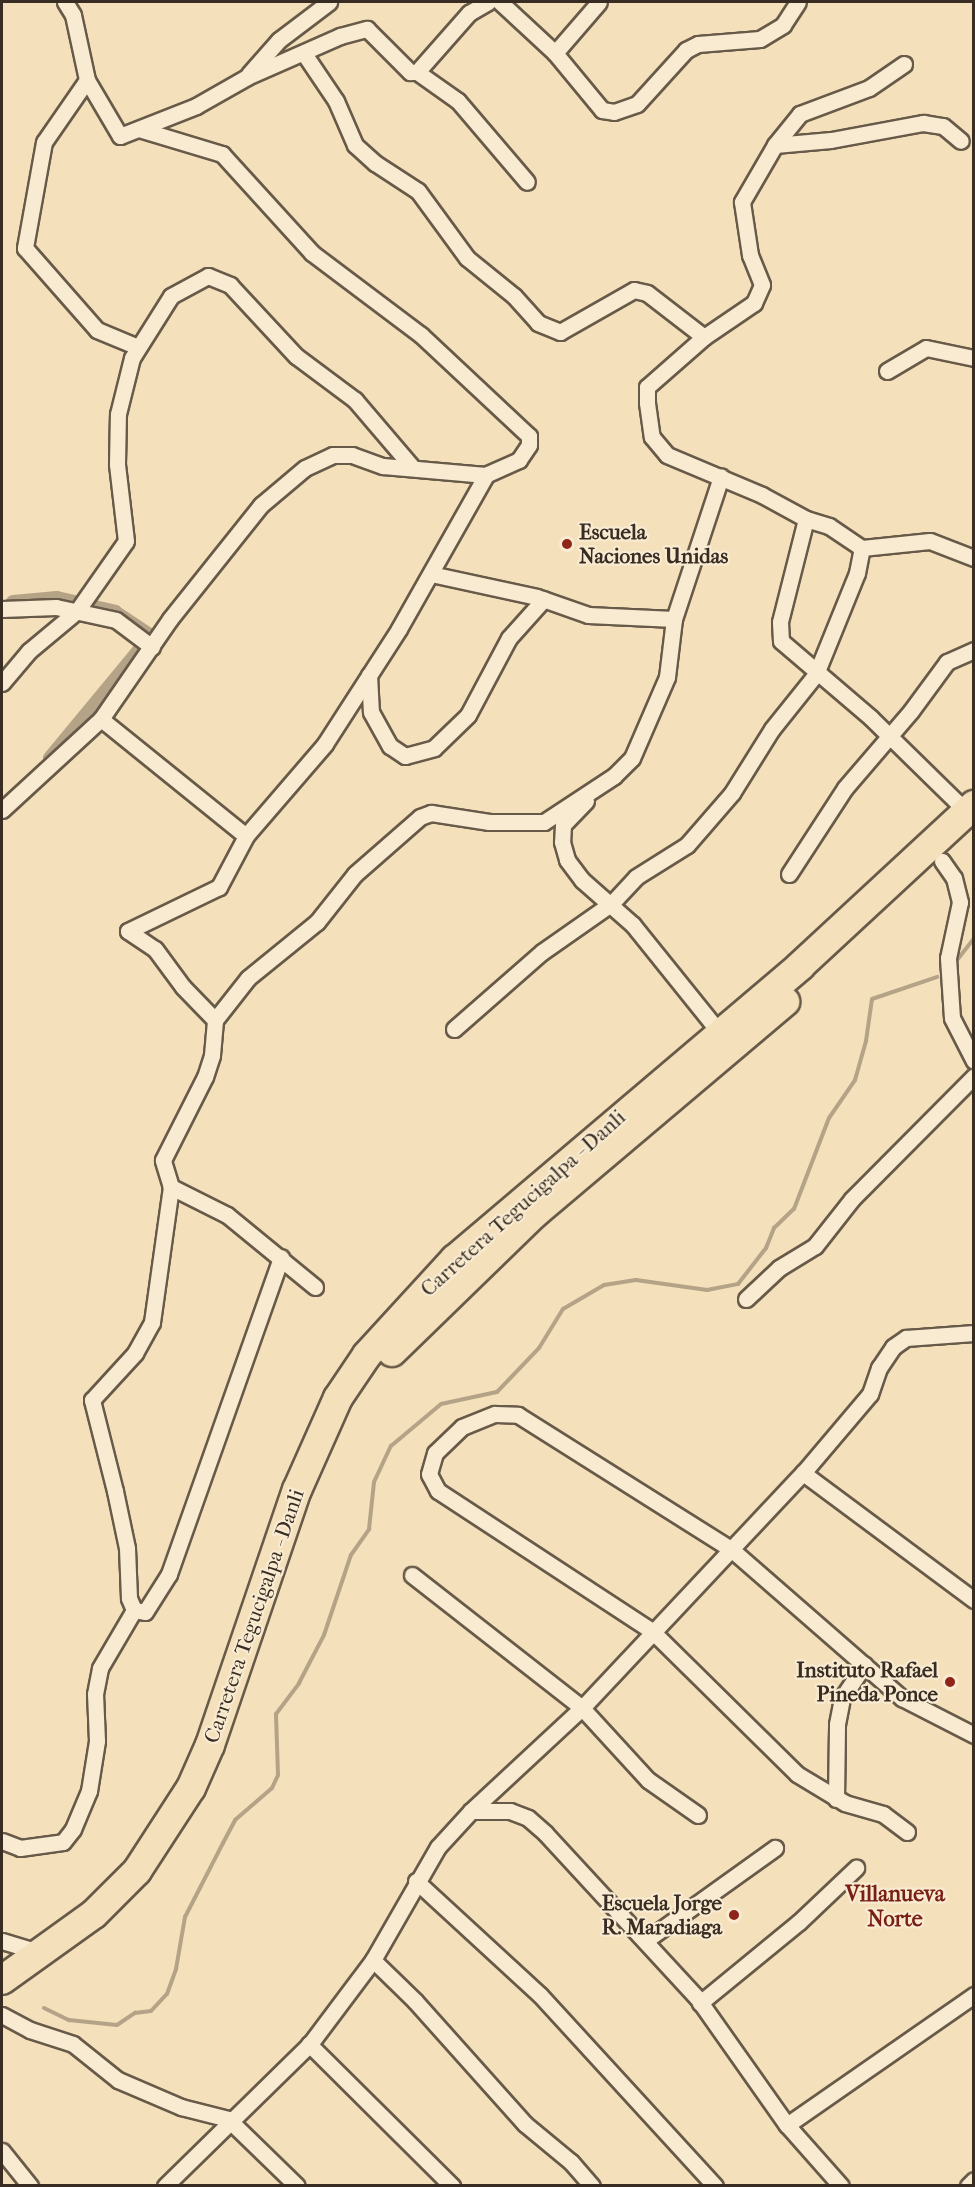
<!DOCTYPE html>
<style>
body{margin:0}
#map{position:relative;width:975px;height:2187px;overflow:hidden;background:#f4e0ba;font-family:"IM FELL French Canon",serif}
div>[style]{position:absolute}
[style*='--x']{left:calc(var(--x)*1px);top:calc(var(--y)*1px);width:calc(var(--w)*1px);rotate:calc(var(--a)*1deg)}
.stream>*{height:4px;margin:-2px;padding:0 2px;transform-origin:2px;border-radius:2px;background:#b4a387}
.canal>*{height:14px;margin:-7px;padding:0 7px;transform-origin:7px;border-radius:7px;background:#b4a387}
.roads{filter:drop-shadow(2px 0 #685a49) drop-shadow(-2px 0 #685a49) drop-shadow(0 2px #685a49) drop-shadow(0 -2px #685a49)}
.street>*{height:15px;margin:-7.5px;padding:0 7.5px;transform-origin:7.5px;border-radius:7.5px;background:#f8ebd2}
.highway>*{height:28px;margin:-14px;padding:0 14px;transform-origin:14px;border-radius:14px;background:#f4e0ba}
.dots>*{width:16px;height:16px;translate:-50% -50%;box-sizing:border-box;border:3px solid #f8ebd2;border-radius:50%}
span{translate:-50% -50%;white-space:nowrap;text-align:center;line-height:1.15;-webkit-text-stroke:4.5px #f8ebd2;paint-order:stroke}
.poi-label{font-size:21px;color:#392d23;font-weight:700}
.left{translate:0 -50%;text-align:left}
.right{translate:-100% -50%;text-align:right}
.street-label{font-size:21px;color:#392d23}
.neighbourhood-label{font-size:22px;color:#7a1f14;font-weight:700}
.frame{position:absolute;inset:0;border:3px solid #392d23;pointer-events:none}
</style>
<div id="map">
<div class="stream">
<div style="--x:954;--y:964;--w:33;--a:-52"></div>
<div style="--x:44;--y:2008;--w:28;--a:26"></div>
<div style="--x:69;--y:2020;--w:48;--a:5.9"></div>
<div style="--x:117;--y:2025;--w:22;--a:-34"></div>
<div style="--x:135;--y:2013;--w:16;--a:-7"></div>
<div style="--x:151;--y:2011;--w:23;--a:-47"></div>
<div style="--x:167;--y:1994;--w:27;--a:-70"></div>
<div style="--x:176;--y:1969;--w:53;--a:-80.2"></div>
<div style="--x:185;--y:1917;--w:83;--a:-62.8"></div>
<div style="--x:223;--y:1843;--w:26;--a:-62"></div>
<div style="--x:235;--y:1820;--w:49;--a:-40.9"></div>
<div style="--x:272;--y:1788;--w:14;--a:-65"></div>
<div style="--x:278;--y:1775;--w:61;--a:-91.9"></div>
<div style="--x:276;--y:1714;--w:39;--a:-53"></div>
<div style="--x:299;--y:1683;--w:54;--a:-62.5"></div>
<div style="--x:324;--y:1635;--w:84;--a:-71.4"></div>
<div style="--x:351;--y:1555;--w:32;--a:-55"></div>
<div style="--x:369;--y:1529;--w:47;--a:-83.9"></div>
<div style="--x:374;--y:1482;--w:40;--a:-65"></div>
<div style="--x:391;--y:1446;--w:65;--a:-40"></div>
<div style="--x:441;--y:1404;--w:57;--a:-12.1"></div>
<div style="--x:497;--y:1392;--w:61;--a:-46.3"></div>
<div style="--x:539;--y:1348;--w:46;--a:-58.4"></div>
<div style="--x:563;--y:1309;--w:48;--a:-30.3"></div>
<div style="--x:604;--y:1285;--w:32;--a:-9"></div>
<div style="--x:636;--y:1280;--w:72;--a:8"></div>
<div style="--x:707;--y:1290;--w:32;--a:-11"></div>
<div style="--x:738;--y:1284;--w:46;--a:-52.1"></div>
<div style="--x:766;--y:1248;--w:22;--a:-68"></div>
<div style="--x:774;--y:1228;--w:28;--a:-44"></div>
<div style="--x:794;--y:1209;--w:97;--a:-69"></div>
<div style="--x:829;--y:1118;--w:46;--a:-55.6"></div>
<div style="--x:855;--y:1080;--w:41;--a:-74.2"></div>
<div style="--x:866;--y:1041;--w:42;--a:-81.9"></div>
<div style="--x:872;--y:999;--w:69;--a:-18.7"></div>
</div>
<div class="canal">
<div style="--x:13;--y:602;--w:44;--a:-5.2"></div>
<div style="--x:57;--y:598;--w:17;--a:13"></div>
<div style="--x:90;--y:606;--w:26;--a:13"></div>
<div style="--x:115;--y:612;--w:43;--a:33.7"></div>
<div style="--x:151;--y:636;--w:3;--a:135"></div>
<div style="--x:50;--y:758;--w:143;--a:-50.4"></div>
</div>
<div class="roads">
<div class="street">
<div style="--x:65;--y:2;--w:15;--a:58"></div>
<div style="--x:73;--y:15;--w:66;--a:77.8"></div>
<div style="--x:87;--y:80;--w:65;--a:59.5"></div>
<div style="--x:120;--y:136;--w:82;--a:-21.5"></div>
<div style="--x:196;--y:106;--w:59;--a:-29.6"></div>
<div style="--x:247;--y:77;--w:102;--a:-23.8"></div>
<div style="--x:340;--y:36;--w:28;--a:-15"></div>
<div style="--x:367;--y:29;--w:61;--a:45"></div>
<div style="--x:410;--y:72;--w:7;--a:0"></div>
<div style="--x:417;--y:72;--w:50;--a:35.3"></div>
<div style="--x:458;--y:101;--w:106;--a:49.6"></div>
<div style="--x:500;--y:2;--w:75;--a:42.8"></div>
<div style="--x:555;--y:53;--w:74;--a:50.5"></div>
<div style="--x:602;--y:110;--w:12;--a:9"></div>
<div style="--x:614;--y:112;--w:24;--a:-19"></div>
<div style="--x:637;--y:104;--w:73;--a:-47.8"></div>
<div style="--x:686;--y:50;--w:13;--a:-27"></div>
<div style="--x:698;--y:44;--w:62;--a:-4.6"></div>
<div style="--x:760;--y:39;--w:27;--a:-31"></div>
<div style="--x:783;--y:25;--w:27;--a:-57"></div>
<div style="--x:555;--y:53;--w:67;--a:-49.2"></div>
<div style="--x:305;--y:55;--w:55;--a:56"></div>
<div style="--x:336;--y:101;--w:48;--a:66.6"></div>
<div style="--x:355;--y:145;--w:27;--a:42"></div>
<div style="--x:375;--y:163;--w:51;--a:33.1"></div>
<div style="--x:418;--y:191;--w:83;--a:53.8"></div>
<div style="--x:467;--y:258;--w:60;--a:39"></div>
<div style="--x:514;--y:296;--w:36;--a:48"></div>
<div style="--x:538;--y:323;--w:24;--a:22"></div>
<div style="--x:560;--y:332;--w:85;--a:-29.6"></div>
<div style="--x:634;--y:290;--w:13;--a:13"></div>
<div style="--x:647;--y:293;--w:72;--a:37.7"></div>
<div style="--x:904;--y:64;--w:42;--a:145.6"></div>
<div style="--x:869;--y:88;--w:74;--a:159.4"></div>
<div style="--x:800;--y:114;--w:40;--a:129"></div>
<div style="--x:775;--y:145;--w:66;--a:120.1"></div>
<div style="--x:742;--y:202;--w:54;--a:81.4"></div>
<div style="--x:750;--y:255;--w:32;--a:68"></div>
<div style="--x:762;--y:285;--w:20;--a:114"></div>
<div style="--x:754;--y:303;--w:60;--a:145.8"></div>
<div style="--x:704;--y:337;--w:76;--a:138.7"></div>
<div style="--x:647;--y:387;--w:16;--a:90"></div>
<div style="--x:647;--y:403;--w:34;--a:82"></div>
<div style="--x:652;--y:437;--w:23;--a:50"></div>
<div style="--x:667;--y:455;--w:103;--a:22.8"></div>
<div style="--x:762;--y:495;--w:50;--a:28.6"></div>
<div style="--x:806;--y:519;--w:24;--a:17"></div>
<div style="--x:829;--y:526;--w:40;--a:34"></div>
<div style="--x:862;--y:548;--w:68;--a:-5.9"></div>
<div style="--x:930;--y:541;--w:47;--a:21.1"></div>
<div style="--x:417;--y:72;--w:79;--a:-48.6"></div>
<div style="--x:469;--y:13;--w:22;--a:-30"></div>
<div style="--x:249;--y:74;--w:45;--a:-48.6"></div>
<div style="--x:279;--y:40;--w:63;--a:-37.2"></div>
<div style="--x:87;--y:80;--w:75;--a:124.7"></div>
<div style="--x:44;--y:142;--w:108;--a:100.2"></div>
<div style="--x:25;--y:248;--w:109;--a:48.7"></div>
<div style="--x:97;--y:330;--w:44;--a:22.5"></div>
<div style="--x:139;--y:129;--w:87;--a:16.8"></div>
<div style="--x:222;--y:154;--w:134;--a:47.7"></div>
<div style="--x:312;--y:253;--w:136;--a:37"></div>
<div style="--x:421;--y:335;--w:148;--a:43.1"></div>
<div style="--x:529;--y:436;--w:9;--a:90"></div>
<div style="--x:529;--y:445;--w:18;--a:124"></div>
<div style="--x:519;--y:460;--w:36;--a:156"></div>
<div style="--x:486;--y:475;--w:177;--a:119.5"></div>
<div style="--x:399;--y:629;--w:137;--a:122.8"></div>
<div style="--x:325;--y:744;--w:121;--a:130.7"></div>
<div style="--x:246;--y:836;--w:58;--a:117.9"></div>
<div style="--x:219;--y:887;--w:101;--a:154.2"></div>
<div style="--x:128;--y:931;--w:32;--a:34"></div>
<div style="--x:155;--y:949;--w:47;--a:53.6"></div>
<div style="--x:183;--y:987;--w:46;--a:45.9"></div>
<div style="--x:775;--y:145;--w:56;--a:-5.1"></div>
<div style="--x:831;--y:140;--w:94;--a:-10.5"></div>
<div style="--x:923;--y:123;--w:20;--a:9"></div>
<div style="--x:943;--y:126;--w:23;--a:40"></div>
<div style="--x:887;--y:371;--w:45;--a:-30.5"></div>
<div style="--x:926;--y:348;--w:49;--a:11.8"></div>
<div style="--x:806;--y:519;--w:106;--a:104.2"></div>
<div style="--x:780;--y:622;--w:19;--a:87"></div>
<div style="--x:781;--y:641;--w:118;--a:40.5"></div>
<div style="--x:871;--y:718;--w:134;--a:44.4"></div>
<div style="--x:431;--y:574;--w:108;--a:12.2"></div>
<div style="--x:537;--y:597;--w:54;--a:19.4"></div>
<div style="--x:588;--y:615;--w:86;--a:2.7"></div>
<div style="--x:2;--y:609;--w:54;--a:-2.1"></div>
<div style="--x:56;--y:607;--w:61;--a:12.2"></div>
<div style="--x:116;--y:620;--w:45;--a:36.9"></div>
<div style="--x:369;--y:675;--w:37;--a:87"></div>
<div style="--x:371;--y:712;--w:39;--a:61"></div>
<div style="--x:390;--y:746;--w:18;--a:34"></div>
<div style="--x:405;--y:756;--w:30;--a:-15"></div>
<div style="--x:434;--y:748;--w:47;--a:-44.1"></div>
<div style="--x:468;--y:715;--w:87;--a:-62"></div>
<div style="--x:509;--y:638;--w:52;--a:-48.1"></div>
<div style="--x:2;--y:683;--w:42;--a:-49.8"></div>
<div style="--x:29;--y:651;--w:62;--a:-39.8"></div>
<div style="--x:77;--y:611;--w:85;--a:-55"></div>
<div style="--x:126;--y:541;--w:78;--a:-96.7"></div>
<div style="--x:117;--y:464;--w:50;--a:-88.9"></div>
<div style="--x:118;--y:414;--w:58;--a:-76"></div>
<div style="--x:132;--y:358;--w:73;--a:-57.8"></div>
<div style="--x:171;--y:296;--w:42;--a:-28.4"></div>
<div style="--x:208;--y:276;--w:24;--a:22"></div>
<div style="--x:230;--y:285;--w:97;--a:47.1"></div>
<div style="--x:296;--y:356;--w:74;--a:36.7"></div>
<div style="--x:355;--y:400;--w:88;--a:49.6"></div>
<div style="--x:101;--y:719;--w:186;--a:38.9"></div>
<div style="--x:586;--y:801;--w:33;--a:134"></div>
<div style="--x:563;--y:825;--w:17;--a:93"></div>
<div style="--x:562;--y:842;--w:19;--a:74"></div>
<div style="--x:567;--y:860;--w:25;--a:53"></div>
<div style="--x:582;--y:880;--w:68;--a:41.4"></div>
<div style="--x:633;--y:925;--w:144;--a:51.2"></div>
<div style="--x:2;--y:810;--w:134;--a:-42.6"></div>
<div style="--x:101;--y:719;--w:121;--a:-55.4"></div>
<div style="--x:170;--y:619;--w:146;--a:-51.4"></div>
<div style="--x:261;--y:505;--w:57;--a:-40.1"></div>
<div style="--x:305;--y:468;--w:31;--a:-25"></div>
<div style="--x:333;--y:455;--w:19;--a:0"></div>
<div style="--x:352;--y:455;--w:33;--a:20"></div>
<div style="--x:383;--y:466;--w:103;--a:5"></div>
<div style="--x:942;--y:861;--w:21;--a:55"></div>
<div style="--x:954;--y:878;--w:25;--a:76"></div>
<div style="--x:960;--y:902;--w:57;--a:102.1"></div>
<div style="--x:948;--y:958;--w:60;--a:86.2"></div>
<div style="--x:952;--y:1018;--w:48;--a:62.9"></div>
<div style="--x:789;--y:874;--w:103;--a:-56.9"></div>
<div style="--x:845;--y:788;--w:101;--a:-49.4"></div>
<div style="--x:911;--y:711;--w:61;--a:-53.7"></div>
<div style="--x:947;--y:662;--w:30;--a:-24"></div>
<div style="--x:454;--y:1029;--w:117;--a:-41.2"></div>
<div style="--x:542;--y:952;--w:85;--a:-35"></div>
<div style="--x:612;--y:903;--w:35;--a:-47"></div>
<div style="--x:636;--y:877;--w:60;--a:-32.1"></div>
<div style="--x:687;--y:845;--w:69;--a:-49.1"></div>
<div style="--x:732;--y:793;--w:75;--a:-58"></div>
<div style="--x:772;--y:729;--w:70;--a:-51.3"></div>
<div style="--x:816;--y:674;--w:109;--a:-67.9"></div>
<div style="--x:857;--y:573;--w:25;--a:-79"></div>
<div style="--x:315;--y:1287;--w:114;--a:-140.7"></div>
<div style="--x:227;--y:1215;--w:63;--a:-153.4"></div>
<div style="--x:171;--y:1187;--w:28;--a:-107"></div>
<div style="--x:163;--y:1160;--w:93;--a:-63.2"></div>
<div style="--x:205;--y:1077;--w:23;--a:-72"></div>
<div style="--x:212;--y:1055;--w:35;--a:-85"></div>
<div style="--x:215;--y:1020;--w:53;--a:-51.8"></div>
<div style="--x:248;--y:978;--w:89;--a:-39.1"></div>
<div style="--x:317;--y:922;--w:61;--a:-51.6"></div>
<div style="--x:355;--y:874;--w:86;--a:-41.2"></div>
<div style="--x:420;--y:817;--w:12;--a:-20"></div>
<div style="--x:431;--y:813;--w:59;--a:8.8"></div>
<div style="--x:489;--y:822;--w:55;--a:0"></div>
<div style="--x:544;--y:822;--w:84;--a:-33.3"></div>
<div style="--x:614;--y:776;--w:25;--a:-45"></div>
<div style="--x:632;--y:758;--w:88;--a:-66.6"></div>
<div style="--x:667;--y:677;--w:58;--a:-83.1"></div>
<div style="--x:674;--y:619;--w:150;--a:-71.7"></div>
<div style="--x:746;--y:1299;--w:45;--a:-43.2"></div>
<div style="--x:779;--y:1268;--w:42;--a:-31.4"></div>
<div style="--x:815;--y:1246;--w:60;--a:-51.8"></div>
<div style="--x:852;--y:1199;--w:173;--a:-45.2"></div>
<div style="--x:803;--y:1473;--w:213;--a:36.6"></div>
<div style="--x:412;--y:1575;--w:216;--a:38"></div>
<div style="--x:582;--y:1708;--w:98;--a:47.5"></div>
<div style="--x:648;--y:1780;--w:61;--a:35"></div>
<div style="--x:134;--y:1610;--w:13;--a:-113"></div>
<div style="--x:129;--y:1598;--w:50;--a:-92.3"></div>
<div style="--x:127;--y:1548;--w:58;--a:-101.9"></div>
<div style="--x:115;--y:1491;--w:94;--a:-104.2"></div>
<div style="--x:92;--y:1400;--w:64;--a:-47.5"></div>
<div style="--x:135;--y:1353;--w:35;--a:-61"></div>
<div style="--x:152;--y:1322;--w:136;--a:-82"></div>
<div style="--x:836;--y:1799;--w:75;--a:-89.2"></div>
<div style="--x:837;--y:1724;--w:26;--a:-79"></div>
<div style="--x:842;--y:1698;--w:40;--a:-56"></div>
<div style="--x:471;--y:1811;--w:39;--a:0"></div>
<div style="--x:510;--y:1811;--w:19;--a:21"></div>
<div style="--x:528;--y:1818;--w:23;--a:41"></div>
<div style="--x:545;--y:1833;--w:226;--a:47.3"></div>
<div style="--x:698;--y:1999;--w:154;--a:54.8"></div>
<div style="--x:787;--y:2125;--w:81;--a:48.5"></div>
<div style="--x:907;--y:1832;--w:30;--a:-143"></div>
<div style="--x:883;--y:1814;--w:40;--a:-164"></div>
<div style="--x:845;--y:1803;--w:56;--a:-148.9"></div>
<div style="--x:797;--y:1774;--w:204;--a:-135.4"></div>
<div style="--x:652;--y:1631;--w:256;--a:-146.8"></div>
<div style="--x:438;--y:1491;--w:19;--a:-118"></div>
<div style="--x:429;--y:1474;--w:22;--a:-74"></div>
<div style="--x:435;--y:1453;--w:37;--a:-44"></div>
<div style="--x:462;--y:1427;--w:35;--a:-22"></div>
<div style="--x:495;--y:1414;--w:23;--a:2"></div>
<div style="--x:518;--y:1415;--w:252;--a:32.2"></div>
<div style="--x:731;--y:1549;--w:227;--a:41.1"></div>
<div style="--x:902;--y:1698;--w:81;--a:27.2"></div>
<div style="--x:2;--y:1841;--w:19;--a:21"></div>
<div style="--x:20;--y:1848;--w:43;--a:-7.9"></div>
<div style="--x:63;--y:1842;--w:16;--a:-52"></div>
<div style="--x:73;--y:1829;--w:41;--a:-67.2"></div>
<div style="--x:89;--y:1791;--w:51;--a:-80.9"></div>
<div style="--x:97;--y:1741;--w:47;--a:-92.4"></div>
<div style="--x:95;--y:1694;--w:26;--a:-79"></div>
<div style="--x:100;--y:1668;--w:67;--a:-59.6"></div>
<div style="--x:134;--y:1610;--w:11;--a:10"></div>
<div style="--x:145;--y:1612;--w:45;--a:-57.7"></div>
<div style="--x:169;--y:1574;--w:336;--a:-70.5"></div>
<div style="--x:416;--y:1881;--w:168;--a:42.6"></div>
<div style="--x:540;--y:1995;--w:259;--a:47.5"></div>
<div style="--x:2;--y:1941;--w:42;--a:16.7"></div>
<div style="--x:645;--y:1941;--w:160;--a:-35.6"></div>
<div style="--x:373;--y:1960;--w:59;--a:44.3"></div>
<div style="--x:415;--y:2001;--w:165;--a:48.2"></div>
<div style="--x:525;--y:2124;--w:60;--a:39.6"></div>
<div style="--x:571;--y:2162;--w:32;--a:49"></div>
<div style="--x:700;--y:2003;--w:128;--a:-39.3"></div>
<div style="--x:799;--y:1922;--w:79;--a:-43.5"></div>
<div style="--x:2;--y:2015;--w:32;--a:28"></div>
<div style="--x:30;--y:2030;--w:45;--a:18"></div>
<div style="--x:73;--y:2044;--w:58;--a:38.7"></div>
<div style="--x:118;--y:2080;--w:69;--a:23.2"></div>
<div style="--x:181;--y:2107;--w:49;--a:14.3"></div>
<div style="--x:228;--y:2119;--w:96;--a:44.2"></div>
<div style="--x:309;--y:2044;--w:202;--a:44.8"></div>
<div style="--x:787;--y:2125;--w:228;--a:-34.8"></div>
<div style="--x:2;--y:2151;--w:45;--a:51.3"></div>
<div style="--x:165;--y:2186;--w:203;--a:-44.4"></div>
<div style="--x:310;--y:2044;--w:105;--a:-53.1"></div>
<div style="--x:373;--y:1960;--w:130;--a:-60.1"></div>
<div style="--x:438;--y:1847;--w:49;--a:-47.5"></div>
<div style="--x:471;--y:1811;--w:151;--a:-42.9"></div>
<div style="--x:582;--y:1708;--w:323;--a:-46.8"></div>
<div style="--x:803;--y:1473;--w:104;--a:-49.7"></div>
<div style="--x:870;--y:1394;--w:28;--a:-71"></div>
<div style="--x:879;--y:1368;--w:25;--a:-56"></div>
<div style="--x:893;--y:1347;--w:16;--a:-35"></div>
<div style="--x:906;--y:1338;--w:68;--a:-4.2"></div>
<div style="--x:968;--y:2186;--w:8;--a:-45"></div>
</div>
<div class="highway">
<div style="--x:392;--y:1352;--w:198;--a:-44.2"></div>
<div style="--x:534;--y:1214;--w:329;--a:-40.2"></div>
<div style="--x:2;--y:1980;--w:113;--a:-35.7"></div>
<div style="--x:94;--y:1914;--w:61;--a:-45"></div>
<div style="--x:137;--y:1871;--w:99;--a:-57"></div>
<div style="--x:191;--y:1788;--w:47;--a:-66.2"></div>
<div style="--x:210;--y:1745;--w:269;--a:-71.2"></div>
<div style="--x:297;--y:1490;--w:101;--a:-66"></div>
<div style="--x:338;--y:1398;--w:52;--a:-56"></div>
<div style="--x:367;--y:1355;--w:130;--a:-47.5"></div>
<div style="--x:455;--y:1259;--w:453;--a:-40.3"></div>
<div style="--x:800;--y:966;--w:237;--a:-42.8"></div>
</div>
</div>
<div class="dots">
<div style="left:567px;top:544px;background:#8f2418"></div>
<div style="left:950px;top:1682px;background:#8f2418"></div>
<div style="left:734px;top:1915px;background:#8f2418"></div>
</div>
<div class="poi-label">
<span class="left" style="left:579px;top:544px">Escuela<br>Naciones Unidas</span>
<span class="right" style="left:938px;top:1682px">Instituto Rafael<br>Pineda Ponce</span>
<span class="right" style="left:722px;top:1915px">Escuela Jorge<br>R. Maradiaga</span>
</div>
<div class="street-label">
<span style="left:523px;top:1203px;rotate:-42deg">Carretera Tegucigalpa - Danli</span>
<span style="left:254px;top:1616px;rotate:-71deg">Carretera Tegucigalpa - Danli</span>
</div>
<div class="neighbourhood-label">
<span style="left:895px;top:1907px">Villanueva<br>Norte</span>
</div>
<div class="frame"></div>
</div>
